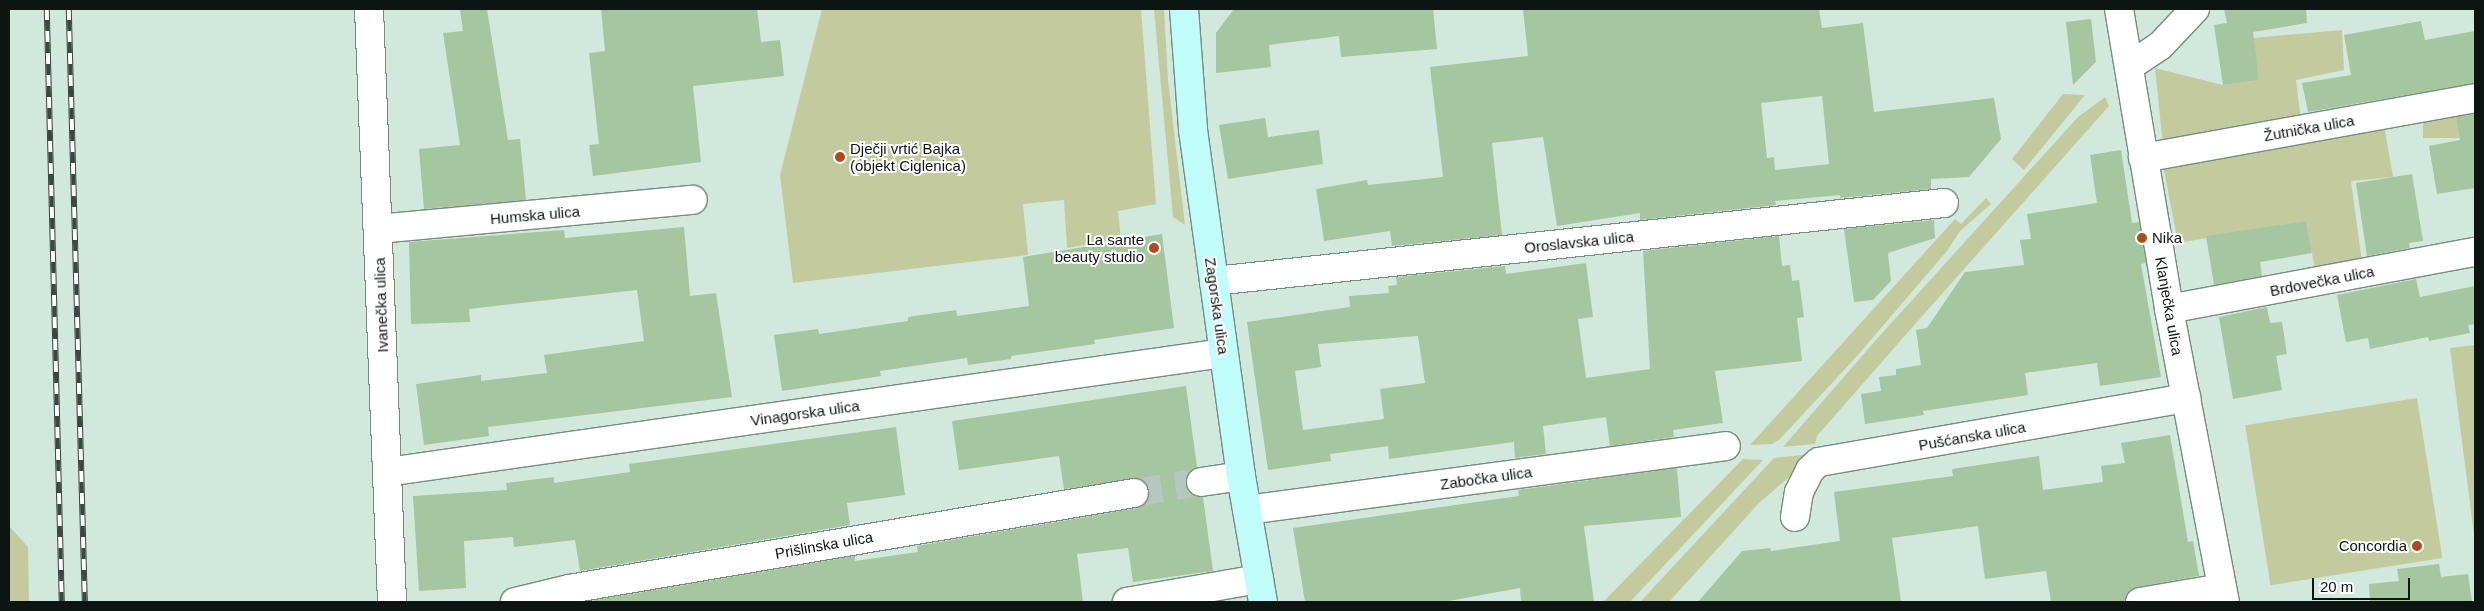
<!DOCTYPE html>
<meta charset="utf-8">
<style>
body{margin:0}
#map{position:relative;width:2484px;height:611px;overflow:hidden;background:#d1e8dd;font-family:Helvetica,sans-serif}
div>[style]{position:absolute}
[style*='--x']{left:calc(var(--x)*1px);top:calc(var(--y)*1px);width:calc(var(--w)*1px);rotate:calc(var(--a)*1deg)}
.green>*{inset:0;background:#c3cb9e;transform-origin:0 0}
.building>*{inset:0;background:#a5c69e}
.street-tunnel>*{height:28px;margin-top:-14px;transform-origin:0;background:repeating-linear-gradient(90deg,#b4c8bf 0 28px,transparent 0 42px)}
.roads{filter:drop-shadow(1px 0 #768b81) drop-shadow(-1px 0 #768b81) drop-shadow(0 1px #768b81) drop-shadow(0 -1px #768b81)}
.street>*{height:28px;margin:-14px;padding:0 14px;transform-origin:14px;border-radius:14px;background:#fff}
.secondary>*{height:28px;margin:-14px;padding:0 14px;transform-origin:14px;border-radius:14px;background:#c0fcf9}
.rail>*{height:5.5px;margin-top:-2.75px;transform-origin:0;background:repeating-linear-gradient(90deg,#fff 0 11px,#3c4742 0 22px);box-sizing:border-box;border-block:1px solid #3c4742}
.dots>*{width:14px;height:14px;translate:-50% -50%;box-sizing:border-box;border:2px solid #fff;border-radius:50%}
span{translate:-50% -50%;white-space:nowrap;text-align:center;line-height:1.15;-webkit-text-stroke:4px #fff;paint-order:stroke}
.street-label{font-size:15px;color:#0d1512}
.poi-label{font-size:15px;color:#0d1512}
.left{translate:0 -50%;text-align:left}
.right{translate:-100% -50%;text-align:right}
.frame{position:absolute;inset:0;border:10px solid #0d1512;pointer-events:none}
.scale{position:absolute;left:2312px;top:578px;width:98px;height:22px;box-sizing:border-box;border:2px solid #0d1512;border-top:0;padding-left:6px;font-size:15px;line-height:18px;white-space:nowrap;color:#0d1512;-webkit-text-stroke:4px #fff;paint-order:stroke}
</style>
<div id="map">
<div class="green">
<div style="clip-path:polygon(822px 9px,1141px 9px,1156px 204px,1118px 211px,1121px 239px,1067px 248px,1064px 200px,1023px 204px,1028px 255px,793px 283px,780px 175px)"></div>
<div style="clip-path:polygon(1154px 9px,1164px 9px,1168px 80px,1185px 225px,1173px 217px)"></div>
<div style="clip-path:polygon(2342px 30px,2344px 70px,2296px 80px,2301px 120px,2163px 146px,2155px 68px,2223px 85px,2259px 80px,2253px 38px)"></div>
<div style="clip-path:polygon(2063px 94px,2085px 95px,2024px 170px,2012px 159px)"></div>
<div style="clip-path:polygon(2105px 97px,2109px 106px,1909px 331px,1817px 436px,1815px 444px,1783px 447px,1875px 341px,2078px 117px)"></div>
<div style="left:2475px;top:110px;width:28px;height:52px;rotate:90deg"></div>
<div style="clip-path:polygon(2384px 125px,2393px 177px,2351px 181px,2362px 262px,2315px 269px,2306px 221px,2178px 243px,2163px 165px)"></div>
<div style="clip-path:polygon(1986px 198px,1991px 204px,1960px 231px,1947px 251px,1858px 355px,1780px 439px,1772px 444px,1750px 445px,1955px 219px,1961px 224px)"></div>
<div style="clip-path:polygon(2475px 345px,2475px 543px,2450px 348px)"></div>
<div style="left:2417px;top:398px;width:162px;height:174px;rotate:81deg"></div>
<div style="clip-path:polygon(1812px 454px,1810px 459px,1759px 503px,1669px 602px,1640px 602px,1774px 458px)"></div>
<div style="clip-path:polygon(1743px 459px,1763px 460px,1630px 602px,1603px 602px)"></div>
<div style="clip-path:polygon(9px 526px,28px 547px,29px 602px,9px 602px)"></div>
</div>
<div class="building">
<div style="clip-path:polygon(460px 9px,487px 9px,508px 140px,520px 139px,526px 200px,424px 209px,419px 149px,460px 145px,443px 33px,463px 31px)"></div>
<div style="clip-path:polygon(601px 9px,757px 9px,761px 42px,780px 40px,784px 76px,693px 86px,701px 162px,593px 176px,589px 145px,599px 144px,589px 53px,605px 51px)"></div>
<div style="clip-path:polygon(1234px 9px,1433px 9px,1437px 49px,1341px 57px,1339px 36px,1269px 45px,1271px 67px,1216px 73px,1216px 33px)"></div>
<div style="clip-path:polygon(evenodd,1523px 9px,1819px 9px,1822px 28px,1863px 23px,1874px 112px,1994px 98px,2001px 139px,1969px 177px,1931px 179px,1931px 189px,1840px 198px,1840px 195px,1775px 201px,1776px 205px,1640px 220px,1640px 213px,1557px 226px,1543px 137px,1492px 143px,1502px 235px,1392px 246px,1390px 231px,1324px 241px,1316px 189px,1367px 180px,1368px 185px,1443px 177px,1430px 67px,1528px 56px,1523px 9px,1822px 96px,1829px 164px,1775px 170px,1774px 157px,1767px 158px,1761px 103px,1822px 96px)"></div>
<div style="clip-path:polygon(2224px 9px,2306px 9px,2307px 23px,2253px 32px,2259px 80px,2223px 85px,2214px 25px,2227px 23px)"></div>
<div style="clip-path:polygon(2091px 19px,2096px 62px,2073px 85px,2066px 22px)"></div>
<div style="clip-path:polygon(2421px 21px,2425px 40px,2475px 31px,2475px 83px,2308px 112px,2302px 83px,2351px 75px,2344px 35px)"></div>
<div style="clip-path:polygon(2475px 114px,2475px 188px,2437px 194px,2429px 146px,2460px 140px,2456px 117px)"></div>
<div style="clip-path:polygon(1265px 118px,1268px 137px,1319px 130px,1323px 164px,1228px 179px,1219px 125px)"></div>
<div style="clip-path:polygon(2121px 150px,2132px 223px,2139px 222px,2146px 263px,2141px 264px,2161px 377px,2100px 386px,2097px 363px,2025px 373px,2028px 395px,1923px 411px,1924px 415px,1865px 424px,1861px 394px,1881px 391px,1879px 377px,1896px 375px,1896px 369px,1921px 365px,1916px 330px,1927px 328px,1965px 272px,2024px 265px,2020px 240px,2031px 239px,2027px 214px,2097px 203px,2090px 155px)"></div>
<div style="clip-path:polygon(2412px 174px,2423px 241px,2409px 243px,2410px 248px,2367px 256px,2356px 183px)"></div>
<div style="clip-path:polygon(1934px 220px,1935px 238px,1888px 253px,1891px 281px,1873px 300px,1854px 302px,1844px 229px)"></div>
<div style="clip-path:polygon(2306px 221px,2312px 253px,2260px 262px,2262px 276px,2214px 285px,2206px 236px)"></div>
<div style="clip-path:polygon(684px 227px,690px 296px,716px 293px,732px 397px,488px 427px,489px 436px,424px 445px,416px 384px,481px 375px,481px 381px,547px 373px,544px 355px,644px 341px,637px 290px,469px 309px,470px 322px,411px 324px,409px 242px,564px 230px,565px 238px)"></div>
<div style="clip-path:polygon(1162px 234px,1174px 328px,1094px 340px,1095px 344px,1011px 356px,1011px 359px,968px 365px,967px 358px,880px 371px,881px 376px,782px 391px,774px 335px,818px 329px,819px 334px,908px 321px,908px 317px,956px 310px,957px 316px,1029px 306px,1023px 257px)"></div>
<div style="clip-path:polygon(evenodd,1779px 236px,1782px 266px,1790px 265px,1792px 281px,1799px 280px,1804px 317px,1797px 318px,1802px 361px,1715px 371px,1723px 423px,1673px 430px,1674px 437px,1610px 446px,1606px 417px,1543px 426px,1546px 454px,1515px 458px,1514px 442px,1389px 459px,1388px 446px,1330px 454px,1331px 461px,1268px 470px,1247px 322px,1350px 307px,1349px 296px,1389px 293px,1388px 286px,1397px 285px,1396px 277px,1505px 266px,1506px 274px,1586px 263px,1593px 317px,1578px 319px,1586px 378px,1650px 369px,1643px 251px,1779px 236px,1418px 336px,1425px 383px,1380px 389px,1384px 419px,1303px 430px,1295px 371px,1321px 367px,1318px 344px,1418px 336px)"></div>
<div style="clip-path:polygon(2416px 279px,2420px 297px,2475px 286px,2475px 324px,2468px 325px,2470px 333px,2429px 341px,2428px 337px,2370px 349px,2368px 338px,2346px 342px,2337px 295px)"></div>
<div style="clip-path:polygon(2267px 307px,2270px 323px,2282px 322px,2287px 354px,2276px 356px,2282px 390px,2233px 399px,2219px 317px)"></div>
<div style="clip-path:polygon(1186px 386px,1197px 467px,1187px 476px,1186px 484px,1189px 492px,1203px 497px,1213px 571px,1133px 582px,1128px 548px,1077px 554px,1083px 602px,584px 602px,855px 556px,855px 561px,918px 552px,917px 546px,1137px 508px,1148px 499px,1149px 491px,1140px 479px,1064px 489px,1059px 456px,959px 470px,952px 421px)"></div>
<div style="clip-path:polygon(896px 427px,905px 495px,847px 503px,850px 525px,580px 571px,575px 540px,514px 547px,513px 537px,464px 541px,466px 588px,419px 591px,413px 496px,507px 490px,506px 483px,554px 477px,554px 483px,630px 472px,629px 464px)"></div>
<div style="clip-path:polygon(2170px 435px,2188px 542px,2193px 541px,2199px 576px,2137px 587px,2130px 590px,2125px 602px,2051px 602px,2046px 571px,1985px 579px,1978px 526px,1892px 538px,1901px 602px,1698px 602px,1742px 551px,1770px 548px,1771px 551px,1840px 541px,1834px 492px,1953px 476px,1952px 469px,2039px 456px,2043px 490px,2103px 482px,2101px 466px,2125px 463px,2121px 443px)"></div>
<div style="clip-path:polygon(1677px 468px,1681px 517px,1584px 526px,1594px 602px,1521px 602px,1520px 588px,1443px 602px,1305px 602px,1293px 528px,1519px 496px,1518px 490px)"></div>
<div style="clip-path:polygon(2439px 564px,2441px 577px,2468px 574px,2472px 602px,2370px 602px,2369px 584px,2399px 581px,2397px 569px)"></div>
</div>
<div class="street-tunnel">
<div style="--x:1134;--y:493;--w:68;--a:-9.3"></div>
</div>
<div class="roads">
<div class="street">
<div style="--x:369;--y:9;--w:593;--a:87.78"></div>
<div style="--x:2119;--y:9;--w:304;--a:80.5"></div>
<div style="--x:2169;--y:309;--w:298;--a:79.2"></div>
<div style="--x:2130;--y:66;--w:36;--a:-34"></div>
<div style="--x:2160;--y:46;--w:51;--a:-46.6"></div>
<div style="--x:2143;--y:158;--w:337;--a:-10.2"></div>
<div style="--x:378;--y:229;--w:316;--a:-5.3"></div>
<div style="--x:1214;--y:281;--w:734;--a:-6.1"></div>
<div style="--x:2169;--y:309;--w:311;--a:-10.6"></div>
<div style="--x:387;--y:472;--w:844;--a:-8.1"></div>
<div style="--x:1201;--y:482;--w:40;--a:-8.5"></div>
<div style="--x:1247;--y:510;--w:483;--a:-7.6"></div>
<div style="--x:1795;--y:517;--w:25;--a:-81"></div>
<div style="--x:1799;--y:492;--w:25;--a:-63"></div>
<div style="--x:1810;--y:470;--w:12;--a:-42"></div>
<div style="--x:1819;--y:462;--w:373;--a:-9.9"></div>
<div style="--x:515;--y:602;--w:56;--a:-13.5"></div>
<div style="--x:569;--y:589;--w:573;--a:-9.64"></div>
<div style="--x:1127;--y:602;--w:134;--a:-9.9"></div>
<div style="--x:2140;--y:602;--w:83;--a:-9.7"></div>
</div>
<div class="secondary">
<div style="--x:1184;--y:9;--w:121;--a:85.7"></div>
<div style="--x:1193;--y:130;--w:349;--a:82.1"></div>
<div style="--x:1241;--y:476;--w:128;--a:80.1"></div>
</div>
</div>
<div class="rail">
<div style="--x:47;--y:9;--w:593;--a:88.55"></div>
<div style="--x:69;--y:9;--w:593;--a:88.45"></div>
</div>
<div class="dots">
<div style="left:840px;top:157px;background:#af491e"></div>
<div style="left:2142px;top:238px;background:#af491e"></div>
<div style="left:1154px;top:248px;background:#af491e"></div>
<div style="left:2417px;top:546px;background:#af491e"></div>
</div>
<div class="street-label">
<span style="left:2309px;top:128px;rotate:-10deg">Žutnička ulica</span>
<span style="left:535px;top:215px;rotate:-5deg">Humska ulica</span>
<span style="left:1579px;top:242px;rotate:-6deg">Oroslavska ulica</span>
<span style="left:2322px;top:281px;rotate:-11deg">Brdovečka ulica</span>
<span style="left:381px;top:305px;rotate:-92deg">Ivanečka ulica</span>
<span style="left:1217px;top:306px;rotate:82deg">Zagorska ulica</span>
<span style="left:2169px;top:306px;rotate:80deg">Klanječka ulica</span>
<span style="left:805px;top:413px;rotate:-8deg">Vinagorska ulica</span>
<span style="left:1972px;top:436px;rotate:-10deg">Pušćanska ulica</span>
<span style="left:1486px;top:478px;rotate:-8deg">Zabočka ulica</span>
<span style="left:824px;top:545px;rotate:-10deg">Prišlinska ulica</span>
</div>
<div class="poi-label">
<span class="left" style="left:850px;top:157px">Dječji vrtić Bajka<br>(objekt Ciglenica)</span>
<span class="left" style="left:2152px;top:238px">Nika</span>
<span class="right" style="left:1144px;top:248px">La sante<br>beauty studio</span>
<span class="right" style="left:2407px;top:546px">Concordia</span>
</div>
<div class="frame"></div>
<div class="scale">20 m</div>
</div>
